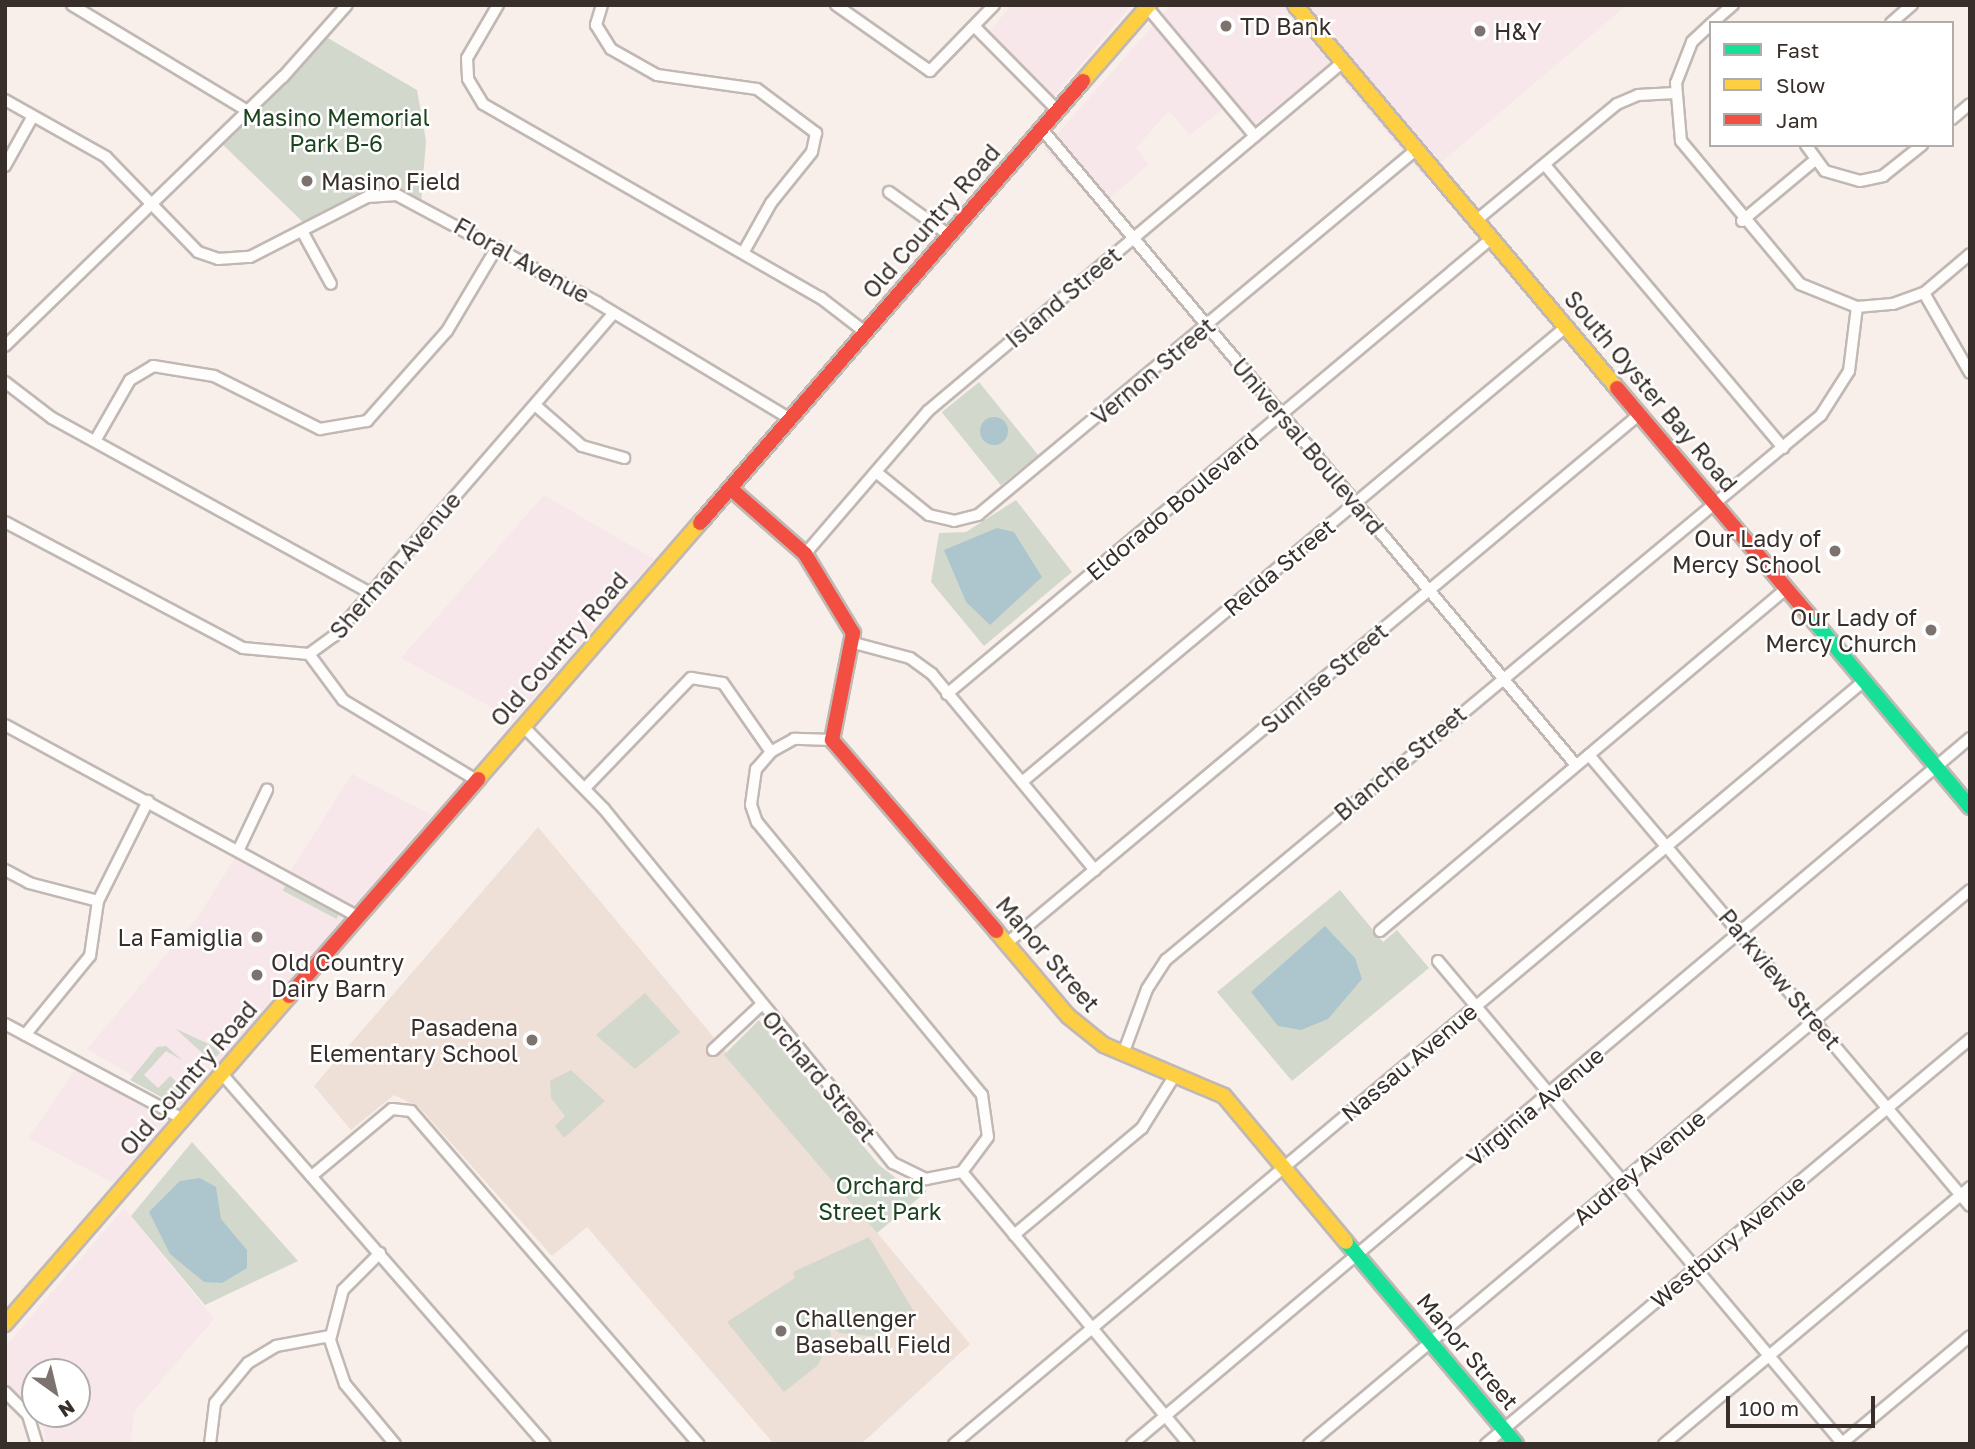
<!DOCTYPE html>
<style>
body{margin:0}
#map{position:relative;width:1975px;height:1449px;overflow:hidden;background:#f8efeb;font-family:"Golos Text",sans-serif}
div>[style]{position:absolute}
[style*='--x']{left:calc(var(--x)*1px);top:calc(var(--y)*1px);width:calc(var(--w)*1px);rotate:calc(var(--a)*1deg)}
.commercial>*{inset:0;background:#f7e7eb}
.built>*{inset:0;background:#eedfd7}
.green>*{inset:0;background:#d3d8cd;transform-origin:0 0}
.water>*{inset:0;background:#adc6ce}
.round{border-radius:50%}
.roads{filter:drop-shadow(2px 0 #c1b8b3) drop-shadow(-2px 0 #c1b8b3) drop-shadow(0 2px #c1b8b3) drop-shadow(0 -2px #c1b8b3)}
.street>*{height:10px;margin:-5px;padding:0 5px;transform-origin:5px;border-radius:5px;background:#fefdfc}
.fast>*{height:14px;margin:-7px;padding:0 7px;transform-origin:7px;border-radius:7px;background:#16e098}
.slow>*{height:14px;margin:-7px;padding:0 7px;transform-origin:7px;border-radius:7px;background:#ffcf43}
.jam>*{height:14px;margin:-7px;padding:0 7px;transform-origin:7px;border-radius:7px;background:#f24e42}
.dots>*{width:19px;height:19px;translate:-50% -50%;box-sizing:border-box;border:4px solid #fff;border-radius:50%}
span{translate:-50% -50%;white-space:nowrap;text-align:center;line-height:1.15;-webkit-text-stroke:5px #fff;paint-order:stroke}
.poi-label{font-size:23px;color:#392f2a}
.left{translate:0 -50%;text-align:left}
.right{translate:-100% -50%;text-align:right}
.park-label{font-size:23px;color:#1c441f}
.street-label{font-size:23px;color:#392f2a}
.frame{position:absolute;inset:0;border:7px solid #392f2a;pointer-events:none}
.legend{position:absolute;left:1709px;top:21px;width:245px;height:126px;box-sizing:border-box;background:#fff;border:2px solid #b0acaa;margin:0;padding:9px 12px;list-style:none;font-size:21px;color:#392f2a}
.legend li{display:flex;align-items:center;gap:14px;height:35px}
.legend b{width:35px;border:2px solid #b0acaa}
.north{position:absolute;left:21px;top:1358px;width:70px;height:70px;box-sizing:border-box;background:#fff;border:2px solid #b0acaa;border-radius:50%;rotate:146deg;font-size:19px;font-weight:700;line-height:28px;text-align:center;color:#392f2a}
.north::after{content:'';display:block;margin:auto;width:24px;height:32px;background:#7c726e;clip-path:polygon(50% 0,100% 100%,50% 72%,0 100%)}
.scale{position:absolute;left:1726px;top:1396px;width:149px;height:32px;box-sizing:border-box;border:4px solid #392f2a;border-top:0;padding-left:9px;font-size:21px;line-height:24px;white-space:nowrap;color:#392f2a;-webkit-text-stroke:5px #fff;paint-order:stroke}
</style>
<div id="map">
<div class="commercial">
<div style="clip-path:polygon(1011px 5px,1132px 5px,1051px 99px,989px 32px)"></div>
<div style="clip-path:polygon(1171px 5px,1627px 5px,1424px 177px,1329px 64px,1245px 132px,1223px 109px,1190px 135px,1169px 111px,1136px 148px,1149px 164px,1099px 208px,1044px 149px)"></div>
<div style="clip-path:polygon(544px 495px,654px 559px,514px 720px,401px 658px)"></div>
<div style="clip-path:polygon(352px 774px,432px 815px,182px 1105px,87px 1049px,197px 918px,235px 858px,282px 884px)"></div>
<div style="clip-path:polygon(75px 1070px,168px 1120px,113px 1183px,28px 1138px)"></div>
<div style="clip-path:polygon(124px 1208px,214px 1319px,135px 1411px,130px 1444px,47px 1444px,41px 1414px,77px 1414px,77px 1372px,35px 1372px,35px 1408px,5px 1382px,5px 1347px)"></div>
</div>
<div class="built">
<div style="clip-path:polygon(538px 827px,970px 1344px,861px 1444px,774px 1444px,587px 1227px,552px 1256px,419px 1107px,394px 1095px,351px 1130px,314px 1086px)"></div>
</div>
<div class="green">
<div style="clip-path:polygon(321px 34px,417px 90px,426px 141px,421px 203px,383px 193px,308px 227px,218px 140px)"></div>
<div style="left:979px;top:382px;width:94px;height:48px;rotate:51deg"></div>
<div style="clip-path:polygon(1016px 500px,1072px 572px,984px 646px,931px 582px,939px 533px,966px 532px)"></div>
<div style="left:285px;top:886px;width:61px;height:5px;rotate:28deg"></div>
<div style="clip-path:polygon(1340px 890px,1383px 942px,1397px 930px,1429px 968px,1292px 1081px,1217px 992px)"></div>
<div style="clip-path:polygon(645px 993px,680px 1032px,635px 1069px,596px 1035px)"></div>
<div style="clip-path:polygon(759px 1020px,879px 1165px,908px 1187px,927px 1191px,877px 1233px,724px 1055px)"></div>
<div style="clip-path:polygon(176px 1029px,222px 1050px,212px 1062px)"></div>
<div style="clip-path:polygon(166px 1046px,183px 1061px,166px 1051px,144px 1075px,158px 1088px,170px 1076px,179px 1084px,194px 1070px,200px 1075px,174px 1104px,130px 1080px,157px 1047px)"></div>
<div style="clip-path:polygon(571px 1070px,605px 1101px,564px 1138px,555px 1126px,565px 1116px,551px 1098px,550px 1081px)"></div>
<div style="clip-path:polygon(192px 1142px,298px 1261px,205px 1305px,131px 1216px)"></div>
<div style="clip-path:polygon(869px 1237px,918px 1318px,882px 1337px,839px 1333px,829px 1325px,831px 1336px,818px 1365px,784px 1392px,727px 1322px,795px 1278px,793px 1272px)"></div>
</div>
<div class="water">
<div class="round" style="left:980px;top:417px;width:28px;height:28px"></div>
<div style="clip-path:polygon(997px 528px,1014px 532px,1042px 577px,990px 625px,966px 602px,944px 550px)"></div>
<div style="clip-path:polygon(1325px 926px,1355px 958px,1362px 979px,1328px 1019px,1301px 1030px,1278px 1026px,1251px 992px)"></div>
<div style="clip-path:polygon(200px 1178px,216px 1187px,221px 1219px,247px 1250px,247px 1268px,222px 1283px,204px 1282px,170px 1254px,149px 1212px,180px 1181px)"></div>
</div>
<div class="roads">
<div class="street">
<div style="--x:72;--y:5;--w:205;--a:31.1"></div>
<div style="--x:498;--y:5;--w:61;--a:120.3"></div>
<div style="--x:467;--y:58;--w:21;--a:87"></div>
<div style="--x:468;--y:79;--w:29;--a:59"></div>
<div style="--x:483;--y:104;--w:390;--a:29.9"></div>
<div style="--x:821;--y:298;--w:56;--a:37.7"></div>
<div style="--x:602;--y:5;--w:21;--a:107"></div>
<div style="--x:596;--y:25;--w:28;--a:58"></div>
<div style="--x:611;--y:49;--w:53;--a:29.5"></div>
<div style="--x:657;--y:75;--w:101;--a:8"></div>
<div style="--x:757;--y:89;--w:74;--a:36.7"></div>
<div style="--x:816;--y:133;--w:19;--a:102"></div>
<div style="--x:812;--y:152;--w:65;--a:128.8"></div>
<div style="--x:771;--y:203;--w:57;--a:119.2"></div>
<div style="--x:836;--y:5;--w:115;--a:35.1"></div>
<div style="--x:930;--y:71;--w:92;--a:-45.9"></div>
<div style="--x:1147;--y:7;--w:168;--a:50.1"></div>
<div style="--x:1712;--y:23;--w:28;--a:-41"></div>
<div style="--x:1891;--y:23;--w:28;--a:-41"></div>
<div style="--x:1711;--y:24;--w:26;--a:137"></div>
<div style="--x:1692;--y:42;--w:44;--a:111.3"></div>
<div style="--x:1676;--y:83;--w:58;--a:85.1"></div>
<div style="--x:1681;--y:141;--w:186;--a:50.2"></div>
<div style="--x:1800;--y:284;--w:61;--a:22"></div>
<div style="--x:1857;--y:307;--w:36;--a:-5"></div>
<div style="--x:1893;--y:304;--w:33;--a:-20"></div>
<div style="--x:1924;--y:293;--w:60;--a:-40.3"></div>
<div style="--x:975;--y:27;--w:117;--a:45.3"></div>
<div style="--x:5;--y:100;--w:116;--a:29.4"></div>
<div style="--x:106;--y:157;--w:132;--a:45.9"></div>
<div style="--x:198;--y:252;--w:21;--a:19"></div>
<div style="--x:218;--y:259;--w:32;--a:-4"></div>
<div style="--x:250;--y:257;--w:131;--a:-27.1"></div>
<div style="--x:367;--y:197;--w:30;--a:-4"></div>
<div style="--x:397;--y:195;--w:228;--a:28.2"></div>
<div style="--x:598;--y:303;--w:224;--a:31.1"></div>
<div style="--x:1952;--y:119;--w:23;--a:-40"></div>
<div style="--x:1041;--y:128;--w:830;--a:49.98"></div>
<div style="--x:1806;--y:145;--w:32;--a:54"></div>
<div style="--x:1825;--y:171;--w:36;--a:16"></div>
<div style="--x:1860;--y:181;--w:24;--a:-12"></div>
<div style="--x:1883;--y:176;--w:50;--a:-38.5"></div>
<div style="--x:1545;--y:165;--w:370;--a:49.9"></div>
<div style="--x:5;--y:166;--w:57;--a:-60.8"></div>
<div style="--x:889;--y:192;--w:74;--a:35.6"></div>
<div style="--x:1478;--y:219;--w:180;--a:-39.6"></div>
<div style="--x:1617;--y:104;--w:23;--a:-23"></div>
<div style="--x:1638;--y:95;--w:37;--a:-3"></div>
<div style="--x:1742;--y:221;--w:95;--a:-39.9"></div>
<div style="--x:302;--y:231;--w:60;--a:61.3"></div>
<div style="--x:1924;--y:293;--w:92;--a:60.1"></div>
<div style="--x:5;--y:346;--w:387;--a:-44.1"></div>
<div style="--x:283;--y:77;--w:96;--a:-48.4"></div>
<div style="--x:5;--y:382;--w:59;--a:37.5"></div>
<div style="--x:52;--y:418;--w:365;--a:28.8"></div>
<div style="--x:535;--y:405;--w:62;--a:41.1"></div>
<div style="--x:582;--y:446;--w:44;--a:15.9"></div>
<div style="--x:95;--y:441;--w:70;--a:-60.2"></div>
<div style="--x:130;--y:380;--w:27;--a:-31"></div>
<div style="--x:153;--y:366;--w:62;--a:9.3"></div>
<div style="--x:214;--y:376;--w:119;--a:26.6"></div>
<div style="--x:320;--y:429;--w:48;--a:-9.7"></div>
<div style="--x:367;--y:421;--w:120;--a:-48.4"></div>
<div style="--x:447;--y:331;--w:98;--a:-59.2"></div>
<div style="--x:876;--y:472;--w:68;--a:39.1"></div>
<div style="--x:929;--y:515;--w:26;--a:13"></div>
<div style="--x:954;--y:521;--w:25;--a:-14"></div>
<div style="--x:978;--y:515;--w:572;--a:-39.82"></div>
<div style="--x:5;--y:522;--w:269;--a:27.9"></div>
<div style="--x:243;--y:648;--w:66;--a:5.2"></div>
<div style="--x:309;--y:654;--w:31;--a:-36"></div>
<div style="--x:334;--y:636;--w:427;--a:-49.1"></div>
<div style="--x:805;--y:554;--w:189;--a:-49.3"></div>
<div style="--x:928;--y:411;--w:542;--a:-40.06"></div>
<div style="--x:854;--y:643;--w:58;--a:15"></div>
<div style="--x:910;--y:658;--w:27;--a:36"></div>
<div style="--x:932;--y:674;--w:255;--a:50.3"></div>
<div style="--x:309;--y:654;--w:57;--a:53.5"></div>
<div style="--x:343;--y:700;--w:155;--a:31"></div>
<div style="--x:947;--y:694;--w:711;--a:-39.92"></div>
<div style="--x:5;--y:725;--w:402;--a:28.5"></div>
<div style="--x:523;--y:726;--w:116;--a:45.7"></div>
<div style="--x:604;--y:809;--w:457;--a:50.8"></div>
<div style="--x:893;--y:1163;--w:37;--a:26"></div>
<div style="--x:926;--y:1179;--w:37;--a:-11"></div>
<div style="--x:962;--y:1172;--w:354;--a:50.2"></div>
<div style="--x:832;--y:740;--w:38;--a:-178"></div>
<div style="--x:794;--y:739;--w:26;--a:151"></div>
<div style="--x:771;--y:752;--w:23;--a:131"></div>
<div style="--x:756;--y:769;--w:36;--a:98"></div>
<div style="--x:751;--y:805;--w:18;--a:71"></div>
<div style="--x:757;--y:822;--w:354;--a:50.5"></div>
<div style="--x:982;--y:1095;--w:42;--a:81.9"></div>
<div style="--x:988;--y:1137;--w:44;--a:126.6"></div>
<div style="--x:1589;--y:755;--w:590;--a:49.81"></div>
<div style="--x:1022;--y:782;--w:711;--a:-39.92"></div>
<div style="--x:585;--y:788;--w:153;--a:-46.1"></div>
<div style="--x:691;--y:678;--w:32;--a:9"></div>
<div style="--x:723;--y:683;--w:84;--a:55.2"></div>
<div style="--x:238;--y:851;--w:68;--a:-64.6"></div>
<div style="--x:5;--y:870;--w:27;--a:28"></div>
<div style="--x:29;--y:883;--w:71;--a:14.6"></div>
<div style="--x:1380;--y:931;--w:532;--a:-40.12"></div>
<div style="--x:1007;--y:943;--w:826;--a:-39.89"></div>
<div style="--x:1438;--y:961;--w:630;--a:50.02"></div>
<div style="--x:5;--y:1024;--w:202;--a:28.1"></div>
<div style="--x:25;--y:1035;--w:102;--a:-50.6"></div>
<div style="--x:90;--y:956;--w:56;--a:-81.7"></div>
<div style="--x:98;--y:901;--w:112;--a:-63.4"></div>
<div style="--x:713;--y:1050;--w:64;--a:-43.1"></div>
<div style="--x:1123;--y:1054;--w:69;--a:-69.7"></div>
<div style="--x:1147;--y:989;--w:35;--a:-57"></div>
<div style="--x:1166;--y:960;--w:852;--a:-39.76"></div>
<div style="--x:1821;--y:415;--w:52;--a:-57.5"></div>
<div style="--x:1849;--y:371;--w:64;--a:-82.9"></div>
<div style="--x:222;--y:1074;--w:491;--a:48.9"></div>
<div style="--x:313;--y:1175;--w:103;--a:-39.9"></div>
<div style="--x:392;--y:1109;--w:19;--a:6"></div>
<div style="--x:411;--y:1111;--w:440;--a:49.2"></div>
<div style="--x:1014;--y:1235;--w:167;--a:-39.9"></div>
<div style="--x:1142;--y:1128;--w:62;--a:-58.1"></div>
<div style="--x:380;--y:1253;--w:52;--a:135"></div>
<div style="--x:343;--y:1290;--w:52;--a:104.6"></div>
<div style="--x:330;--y:1340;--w:46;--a:71.2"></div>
<div style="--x:345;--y:1384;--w:78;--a:50.2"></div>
<div style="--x:5;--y:1392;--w:33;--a:45"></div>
<div style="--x:28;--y:1415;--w:30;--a:73"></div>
<div style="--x:210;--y:1444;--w:41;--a:-83"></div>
<div style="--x:215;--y:1403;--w:52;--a:-50.5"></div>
<div style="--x:248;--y:1363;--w:33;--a:-31"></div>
<div style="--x:276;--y:1346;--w:55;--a:-10.5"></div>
<div style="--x:954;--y:1444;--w:1188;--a:-39.98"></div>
<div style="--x:1132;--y:1444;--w:1096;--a:-40.11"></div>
<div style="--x:1309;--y:1444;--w:862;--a:-39.97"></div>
<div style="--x:1486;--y:1444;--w:631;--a:-39.92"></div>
<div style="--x:1664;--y:1444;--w:400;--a:-40"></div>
<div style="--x:1841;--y:1444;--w:168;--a:-39.9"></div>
</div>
<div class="fast">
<div style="--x:1808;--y:614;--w:252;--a:50"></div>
<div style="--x:1346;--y:1242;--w:264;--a:49.9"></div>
</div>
<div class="slow">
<div style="--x:1295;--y:5;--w:500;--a:49.95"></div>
<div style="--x:1083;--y:81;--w:101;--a:-49"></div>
<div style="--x:478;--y:779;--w:339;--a:-49.1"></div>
<div style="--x:996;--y:931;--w:111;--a:49.7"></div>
<div style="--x:1068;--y:1016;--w:46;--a:38.9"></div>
<div style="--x:1104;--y:1045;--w:130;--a:23"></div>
<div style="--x:1224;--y:1096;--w:190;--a:50.1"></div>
<div style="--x:5;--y:1324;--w:434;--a:-49.1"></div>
</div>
<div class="jam">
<div style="--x:1617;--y:388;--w:296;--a:49.8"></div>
<div style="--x:730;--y:488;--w:100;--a:41.3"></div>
<div style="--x:805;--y:554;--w:92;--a:58.7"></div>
<div style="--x:853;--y:633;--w:109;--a:101.1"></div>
<div style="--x:832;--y:740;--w:252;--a:49.3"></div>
<div style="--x:700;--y:523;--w:585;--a:-49.09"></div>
<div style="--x:289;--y:996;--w:288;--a:-48.9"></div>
</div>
</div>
<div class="dots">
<div style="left:1226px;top:26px;background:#7c726e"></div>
<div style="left:1480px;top:31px;background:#7c726e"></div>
<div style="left:307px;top:181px;background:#7c726e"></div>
<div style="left:1835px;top:551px;background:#7c726e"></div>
<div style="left:1931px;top:630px;background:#7c726e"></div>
<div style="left:257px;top:937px;background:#7c726e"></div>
<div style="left:257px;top:975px;background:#7c726e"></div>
<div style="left:532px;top:1040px;background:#7c726e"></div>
<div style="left:781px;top:1331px;background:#7c726e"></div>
</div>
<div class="poi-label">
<span class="left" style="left:1240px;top:26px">TD Bank</span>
<span class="left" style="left:1494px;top:31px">H&amp;Y</span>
<span class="left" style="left:321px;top:181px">Masino Field</span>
<span class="right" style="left:1821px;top:551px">Our Lady of<br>Mercy School</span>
<span class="right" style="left:1917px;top:630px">Our Lady of<br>Mercy Church</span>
<span class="right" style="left:243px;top:937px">La Famiglia</span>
<span class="left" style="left:271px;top:975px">Old Country<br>Dairy Barn</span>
<span class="right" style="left:518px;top:1040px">Pasadena<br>Elementary School</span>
<span class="left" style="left:795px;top:1331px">Challenger<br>Baseball Field</span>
</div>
<div class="park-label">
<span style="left:336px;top:130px">Masino Memorial<br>Park B-6</span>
<span style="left:880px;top:1198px">Orchard<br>Street Park</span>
</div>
<div class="street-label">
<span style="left:931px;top:221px;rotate:-49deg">Old Country Road</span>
<span style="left:522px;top:260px;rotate:29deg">Floral Avenue</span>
<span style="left:1063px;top:297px;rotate:-40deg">Island Street</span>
<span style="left:1153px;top:371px;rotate:-40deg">Vernon Street</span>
<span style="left:1651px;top:391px;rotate:50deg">South Oyster Bay Road</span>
<span style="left:1308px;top:446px;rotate:50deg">Universal Boulevard</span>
<span style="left:1172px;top:506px;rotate:-40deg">Eldorado Boulevard</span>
<span style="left:395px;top:565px;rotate:-49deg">Sherman Avenue</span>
<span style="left:1279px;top:567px;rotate:-40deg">Relda Street</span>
<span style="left:559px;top:649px;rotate:-49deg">Old Country Road</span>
<span style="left:1324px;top:678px;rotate:-40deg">Sunrise Street</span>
<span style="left:1400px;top:763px;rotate:-40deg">Blanche Street</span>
<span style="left:1048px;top:954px;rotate:49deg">Manor Street</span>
<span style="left:1780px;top:979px;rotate:50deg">Parkview Street</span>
<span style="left:1409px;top:1062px;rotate:-40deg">Nassau Avenue</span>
<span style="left:819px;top:1076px;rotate:50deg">Orchard Street</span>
<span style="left:188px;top:1078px;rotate:-49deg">Old Country Road</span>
<span style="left:1535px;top:1106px;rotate:-40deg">Virginia Avenue</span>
<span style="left:1639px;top:1167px;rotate:-40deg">Audrey Avenue</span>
<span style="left:1728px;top:1241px;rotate:-40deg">Westbury Avenue</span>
<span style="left:1468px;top:1351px;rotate:50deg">Manor Street</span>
</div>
<div class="frame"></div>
<ul class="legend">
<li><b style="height:9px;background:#16e098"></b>Fast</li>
<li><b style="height:9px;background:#ffcf43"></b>Slow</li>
<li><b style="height:9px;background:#f24e42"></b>Jam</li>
</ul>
<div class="north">N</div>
<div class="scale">100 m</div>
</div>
